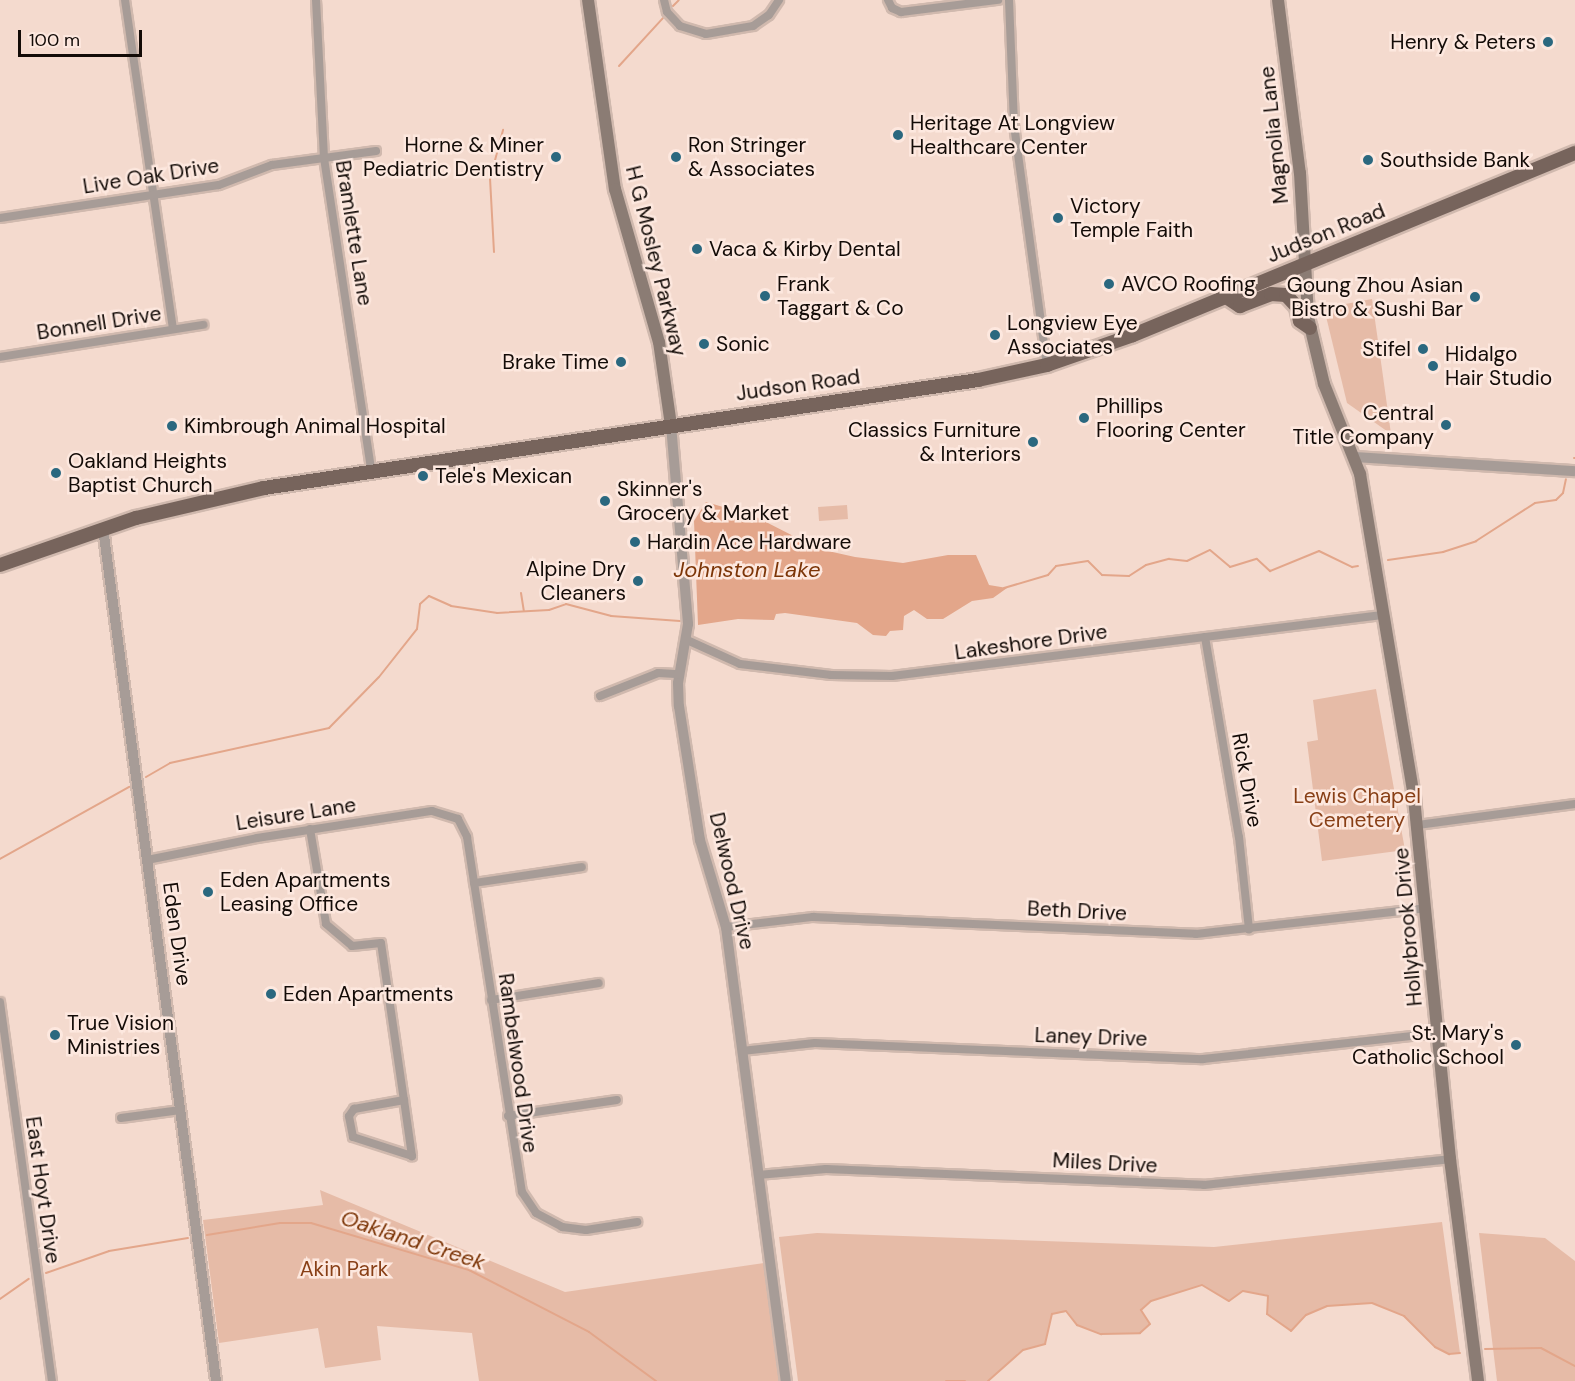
<!DOCTYPE html>
<style>
body{margin:0}
#map{position:relative;width:1575px;height:1381px;overflow:hidden;background:#f4dace;font-family:"DM Sans",sans-serif}
div>[style]{position:absolute}
[style*='--x']{left:calc(var(--x)*1px);top:calc(var(--y)*1px);width:calc(var(--w)*1px);rotate:calc(var(--a)*1deg)}
.green>*{inset:0;background:#e6bba7;transform-origin:0 0}
.water>*{inset:0;background:#e3a68a}
.stream>*{height:2px;margin:-1px;padding:0 1px;transform-origin:1px;border-radius:1px;background:#e3a68a}
.roads{filter:drop-shadow(2px 0 #d0b9ae) drop-shadow(-2px 0 #d0b9ae) drop-shadow(0 2px #d0b9ae) drop-shadow(0 -2px #d0b9ae)}
.minor>*{height:8px;margin:-4px;padding:0 4px;transform-origin:4px;border-radius:4px;background:#a79c97}
.tertiary>*{height:10px;margin:-5px;padding:0 5px;transform-origin:5px;border-radius:5px;background:#a79c97}
.secondary>*{height:12px;margin:-6px;padding:0 6px;transform-origin:6px;border-radius:6px;background:#8b7c74}
.primary>*{height:14px;margin:-7px;padding:0 7px;transform-origin:7px;border-radius:7px;background:#77645c}
.dots>*{width:16px;height:16px;translate:-50% -50%;box-sizing:border-box;border:3px solid #fde8df;border-radius:50%}
span{translate:-50% -50%;white-space:nowrap;text-align:center;line-height:1.15;-webkit-text-stroke:5px #fde8df;paint-order:stroke}
.poi-label{font-size:21px;color:#130b07}
.right{translate:-100% -50%;text-align:right}
.left{translate:0 -50%;text-align:left}
.street-label{font-size:21px;color:#130b07}
.park-label{font-size:21px;color:#883f16}
.water-label{font-size:22px;color:#7c3507;font-style:italic}
.scale{position:absolute;left:18px;top:30px;width:124px;height:27px;box-sizing:border-box;border:3px solid #130b07;border-top:0;padding-left:8px;font-size:18px;line-height:21px;white-space:nowrap;color:#130b07;-webkit-text-stroke:4px #fde8df;paint-order:stroke}
</style>
<div id="map">
<div class="green">
<div style="clip-path:polygon(1372px 299px,1381px 362px,1391px 434px,1347px 403px,1324px 308px)"></div>
<div style="left:847px;top:505px;width:14px;height:29px;rotate:86deg"></div>
<div style="clip-path:polygon(1376px 689px,1405px 850px,1322px 861px,1307px 742px,1318px 740px,1313px 700px)"></div>
<div style="clip-path:polygon(320px 1190px,565px 1292px,764px 1263px,779px 1381px,479px 1381px,472px 1333px,377px 1326px,381px 1360px,325px 1368px,318px 1328px,219px 1343px,203px 1220px,323px 1205px)"></div>
<div style="clip-path:polygon(1442px 1222px,1460px 1353px,1449px 1354px,1435px 1347px,1404px 1316px,1372px 1303px,1327px 1306px,1306px 1315px,1291px 1331px,1267px 1314px,1267px 1295px,1243px 1291px,1229px 1301px,1202px 1285px,1151px 1301px,1141px 1310px,1150px 1324px,1140px 1333px,1101px 1334px,1077px 1325px,1066px 1312px,1052px 1314px,1045px 1344px,1023px 1350px,988px 1381px,798px 1381px,779px 1237px,817px 1233px,1214px 1247px)"></div>
<div style="clip-path:polygon(1479px 1233px,1545px 1238px,1575px 1261px,1575px 1381px,1497px 1381px)"></div>
</div>
<div class="water">
<div style="clip-path:polygon(706px 502px,754px 516px,819px 549px,855px 557px,903px 563px,948px 555px,976px 555px,989px 585px,1007px 588px,993px 598px,972px 601px,943px 619px,927px 619px,914px 610px,904px 616px,903px 630px,890px 631px,886px 636px,873px 635px,857px 623px,785px 613px,776px 614px,774px 620px,738px 619px,698px 625px,694px 521px)"></div>
</div>
<div class="stream">
<div style="--x:673;--y:6;--w:8;--a:-45"></div>
<div style="--x:619;--y:66;--w:65;--a:-47.5"></div>
<div style="--x:494;--y:252;--w:73;--a:-93.1"></div>
<div style="--x:490;--y:179;--w:51;--a:-75.1"></div>
<div style="--x:1574;--y:458;--w:1;--a:0"></div>
<div style="--x:1388;--y:560;--w:56;--a:-8.3"></div>
<div style="--x:1443;--y:552;--w:35;--a:-18"></div>
<div style="--x:1476;--y:541;--w:70;--a:-32.8"></div>
<div style="--x:1535;--y:503;--w:21;--a:-8"></div>
<div style="--x:1556;--y:500;--w:10;--a:-45"></div>
<div style="--x:1563;--y:493;--w:14;--a:-78"></div>
<div style="--x:1004;--y:588;--w:46;--a:-16.5"></div>
<div style="--x:1048;--y:575;--w:12;--a:-48"></div>
<div style="--x:1056;--y:566;--w:32;--a:-9"></div>
<div style="--x:1088;--y:561;--w:20;--a:45"></div>
<div style="--x:1102;--y:575;--w:27;--a:2"></div>
<div style="--x:1129;--y:576;--w:20;--a:-33"></div>
<div style="--x:1146;--y:565;--w:24;--a:-15"></div>
<div style="--x:1169;--y:559;--w:18;--a:6"></div>
<div style="--x:1187;--y:561;--w:25;--a:-26"></div>
<div style="--x:1210;--y:550;--w:26;--a:40"></div>
<div style="--x:1230;--y:567;--w:28;--a:-17"></div>
<div style="--x:1257;--y:559;--w:18;--a:43"></div>
<div style="--x:1270;--y:571;--w:53;--a:-22.2"></div>
<div style="--x:1319;--y:551;--w:37;--a:26"></div>
<div style="--x:1352;--y:567;--w:6;--a:-9"></div>
<div style="--x:521;--y:593;--w:18;--a:81"></div>
<div style="--x:146;--y:777;--w:28;--a:-30"></div>
<div style="--x:170;--y:763;--w:163;--a:-12.4"></div>
<div style="--x:329;--y:728;--w:71;--a:-45.6"></div>
<div style="--x:379;--y:677;--w:61;--a:-51.6"></div>
<div style="--x:417;--y:629;--w:25;--a:-83"></div>
<div style="--x:420;--y:604;--w:12;--a:-42"></div>
<div style="--x:429;--y:596;--w:24;--a:24"></div>
<div style="--x:451;--y:606;--w:47;--a:8.7"></div>
<div style="--x:497;--y:613;--w:52;--a:-3.3"></div>
<div style="--x:549;--y:610;--w:18;--a:-19"></div>
<div style="--x:566;--y:604;--w:47;--a:14.9"></div>
<div style="--x:611;--y:616;--w:69;--a:4.1"></div>
<div style="--x:0;--y:859;--w:148;--a:-29.2"></div>
<div style="--x:207;--y:1235;--w:74;--a:-9.3"></div>
<div style="--x:280;--y:1223;--w:31;--a:0"></div>
<div style="--x:311;--y:1223;--w:165;--a:16.6"></div>
<div style="--x:469;--y:1270;--w:135;--a:27.3"></div>
<div style="--x:589;--y:1332;--w:83;--a:36.2"></div>
<div style="--x:46;--y:1273;--w:67;--a:-19.2"></div>
<div style="--x:109;--y:1251;--w:80;--a:-9.3"></div>
<div style="--x:0;--y:1299;--w:35;--a:-35"></div>
<div style="--x:1485;--y:1349;--w:56;--a:-1"></div>
<div style="--x:1541;--y:1348;--w:38;--a:28"></div>
<div style="--x:946;--y:1381;--w:19;--a:0"></div>
<div style="--x:988;--y:1381;--w:47;--a:-41.5"></div>
<div style="--x:1023;--y:1350;--w:23;--a:-15"></div>
<div style="--x:1045;--y:1344;--w:31;--a:-77"></div>
<div style="--x:1052;--y:1314;--w:14;--a:-12"></div>
<div style="--x:1066;--y:1311;--w:18;--a:52"></div>
<div style="--x:1077;--y:1325;--w:26;--a:21"></div>
<div style="--x:1101;--y:1334;--w:39;--a:-1"></div>
<div style="--x:1140;--y:1333;--w:13;--a:-42"></div>
<div style="--x:1150;--y:1324;--w:17;--a:-123"></div>
<div style="--x:1141;--y:1310;--w:13;--a:-42"></div>
<div style="--x:1151;--y:1301;--w:53;--a:-17.4"></div>
<div style="--x:1202;--y:1285;--w:31;--a:31"></div>
<div style="--x:1229;--y:1301;--w:17;--a:-36"></div>
<div style="--x:1243;--y:1291;--w:25;--a:11"></div>
<div style="--x:1268;--y:1296;--w:18;--a:93"></div>
<div style="--x:1267;--y:1314;--w:29;--a:35"></div>
<div style="--x:1291;--y:1331;--w:22;--a:-47"></div>
<div style="--x:1306;--y:1315;--w:23;--a:-23"></div>
<div style="--x:1327;--y:1306;--w:45;--a:-3.8"></div>
<div style="--x:1372;--y:1303;--w:35;--a:22"></div>
<div style="--x:1404;--y:1316;--w:44;--a:45"></div>
<div style="--x:1435;--y:1347;--w:16;--a:27"></div>
<div style="--x:1449;--y:1354;--w:11;--a:-5"></div>
</div>
<div class="roads">
<div class="minor">
<div style="--x:125;--y:0;--w:332;--a:81.7"></div>
<div style="--x:316;--y:0;--w:158;--a:87.1"></div>
<div style="--x:324;--y:158;--w:316;--a:81.4"></div>
<div style="--x:664;--y:0;--w:12;--a:76"></div>
<div style="--x:667;--y:12;--w:19;--a:47"></div>
<div style="--x:680;--y:26;--w:27;--a:17"></div>
<div style="--x:706;--y:34;--w:48;--a:-9.7"></div>
<div style="--x:753;--y:26;--w:19;--a:-35"></div>
<div style="--x:769;--y:15;--w:18;--a:-56"></div>
<div style="--x:888;--y:0;--w:9;--a:63"></div>
<div style="--x:892;--y:8;--w:10;--a:24"></div>
<div style="--x:901;--y:12;--w:98;--a:-7.1"></div>
<div style="--x:1009;--y:0;--w:125;--a:87.7"></div>
<div style="--x:1014;--y:125;--w:242;--a:82.2"></div>
<div style="--x:0;--y:218;--w:221;--a:-8.6"></div>
<div style="--x:219;--y:185;--w:57;--a:-20.7"></div>
<div style="--x:272;--y:165;--w:105;--a:-7.7"></div>
<div style="--x:0;--y:357;--w:206;--a:-9"></div>
<div style="--x:1205;--y:637;--w:203;--a:80.4"></div>
<div style="--x:1239;--y:837;--w:93;--a:83.8"></div>
<div style="--x:687;--y:640;--w:58;--a:24.4"></div>
<div style="--x:740;--y:664;--w:92;--a:6.9"></div>
<div style="--x:831;--y:675;--w:61;--a:0.9"></div>
<div style="--x:892;--y:676;--w:496;--a:-7.1"></div>
<div style="--x:600;--y:696;--w:62;--a:-21.6"></div>
<div style="--x:658;--y:673;--w:22;--a:3"></div>
<div style="--x:1418;--y:825;--w:158;--a:-7.6"></div>
<div style="--x:310;--y:829;--w:96;--a:80.4"></div>
<div style="--x:326;--y:924;--w:34;--a:40"></div>
<div style="--x:352;--y:946;--w:29;--a:-6"></div>
<div style="--x:381;--y:943;--w:159;--a:81.7"></div>
<div style="--x:147;--y:860;--w:112;--a:-11.3"></div>
<div style="--x:257;--y:838;--w:177;--a:-8.8"></div>
<div style="--x:432;--y:811;--w:27;--a:17"></div>
<div style="--x:458;--y:819;--w:20;--a:63"></div>
<div style="--x:467;--y:837;--w:359;--a:81.2"></div>
<div style="--x:522;--y:1192;--w:25;--a:56"></div>
<div style="--x:536;--y:1213;--w:30;--a:28"></div>
<div style="--x:562;--y:1227;--w:24;--a:7"></div>
<div style="--x:586;--y:1230;--w:52;--a:-8.9"></div>
<div style="--x:474;--y:883;--w:109;--a:-8.4"></div>
<div style="--x:726;--y:927;--w:88;--a:-6.6"></div>
<div style="--x:813;--y:917;--w:383;--a:2.5"></div>
<div style="--x:1196;--y:934;--w:231;--a:-6.4"></div>
<div style="--x:491;--y:1000;--w:109;--a:-8.9"></div>
<div style="--x:0;--y:1002;--w:383;--a:82.2"></div>
<div style="--x:742;--y:1051;--w:73;--a:-6.3"></div>
<div style="--x:815;--y:1043;--w:388;--a:2.4"></div>
<div style="--x:1203;--y:1059;--w:236;--a:-6.3"></div>
<div style="--x:404;--y:1100;--w:57;--a:81.9"></div>
<div style="--x:412;--y:1156;--w:62;--a:-162.1"></div>
<div style="--x:353;--y:1137;--w:21;--a:-101"></div>
<div style="--x:349;--y:1116;--w:9;--a:-54"></div>
<div style="--x:354;--y:1109;--w:51;--a:-10.2"></div>
<div style="--x:508;--y:1116;--w:110;--a:-8.4"></div>
<div style="--x:121;--y:1118;--w:60;--a:-7.7"></div>
<div style="--x:758;--y:1175;--w:68;--a:-5"></div>
<div style="--x:826;--y:1169;--w:378;--a:2.4"></div>
<div style="--x:1204;--y:1185;--w:247;--a:-6"></div>
</div>
<div class="tertiary">
<div style="--x:671;--y:425;--w:200;--a:85.1"></div>
<div style="--x:688;--y:624;--w:60;--a:99.6"></div>
<div style="--x:678;--y:683;--w:23;--a:88"></div>
<div style="--x:679;--y:706;--w:136;--a:81.1"></div>
<div style="--x:700;--y:840;--w:91;--a:73.4"></div>
<div style="--x:726;--y:927;--w:458;--a:82.5"></div>
<div style="--x:1356;--y:457;--w:219;--a:3.7"></div>
<div style="--x:103;--y:528;--w:860;--a:82.45"></div>
</div>
<div class="secondary">
<div style="--x:588;--y:0;--w:191;--a:81.9"></div>
<div style="--x:615;--y:189;--w:159;--a:74"></div>
<div style="--x:659;--y:342;--w:84;--a:81.8"></div>
<div style="--x:1278;--y:0;--w:174;--a:82.8"></div>
<div style="--x:1300;--y:173;--w:144;--a:86.8"></div>
<div style="--x:1308;--y:317;--w:69;--a:76.6"></div>
<div style="--x:1324;--y:384;--w:97;--a:68.2"></div>
<div style="--x:1360;--y:474;--w:328;--a:80.5"></div>
<div style="--x:1414;--y:798;--w:363;--a:84.3"></div>
<div style="--x:1450;--y:1159;--w:224;--a:82.8"></div>
</div>
<div class="primary">
<div style="--x:1226;--y:297;--w:17;--a:33"></div>
<div style="--x:1240;--y:306;--w:33;--a:-21"></div>
<div style="--x:1271;--y:294;--w:15;--a:4"></div>
<div style="--x:1286;--y:295;--w:16;--a:47"></div>
<div style="--x:1297;--y:307;--w:14;--a:78"></div>
<div style="--x:1300;--y:321;--w:12;--a:35"></div>
<div style="--x:0;--y:565;--w:144;--a:-19.1"></div>
<div style="--x:136;--y:518;--w:131;--a:-13.2"></div>
<div style="--x:264;--y:488;--w:722;--a:-8.6"></div>
<div style="--x:978;--y:380;--w:71;--a:-12.3"></div>
<div style="--x:1047;--y:365;--w:91;--a:-19.2"></div>
<div style="--x:1133;--y:335;--w:478;--a:-22.4"></div>
</div>
</div>
<div class="dots">
<div style="left:1548px;top:42px;background:#2b687f"></div>
<div style="left:898px;top:135px;background:#2b687f"></div>
<div style="left:556px;top:157px;background:#2b687f"></div>
<div style="left:676px;top:157px;background:#2b687f"></div>
<div style="left:1368px;top:160px;background:#2b687f"></div>
<div style="left:1058px;top:218px;background:#2b687f"></div>
<div style="left:697px;top:249px;background:#2b687f"></div>
<div style="left:1109px;top:284px;background:#2b687f"></div>
<div style="left:765px;top:296px;background:#2b687f"></div>
<div style="left:1475px;top:297px;background:#2b687f"></div>
<div style="left:995px;top:335px;background:#2b687f"></div>
<div style="left:704px;top:344px;background:#2b687f"></div>
<div style="left:1423px;top:349px;background:#2b687f"></div>
<div style="left:621px;top:362px;background:#2b687f"></div>
<div style="left:1433px;top:366px;background:#2b687f"></div>
<div style="left:1084px;top:418px;background:#2b687f"></div>
<div style="left:1446px;top:425px;background:#2b687f"></div>
<div style="left:172px;top:426px;background:#2b687f"></div>
<div style="left:1033px;top:442px;background:#2b687f"></div>
<div style="left:56px;top:473px;background:#2b687f"></div>
<div style="left:423px;top:476px;background:#2b687f"></div>
<div style="left:605px;top:501px;background:#2b687f"></div>
<div style="left:635px;top:542px;background:#2b687f"></div>
<div style="left:638px;top:581px;background:#2b687f"></div>
<div style="left:208px;top:892px;background:#2b687f"></div>
<div style="left:271px;top:994px;background:#2b687f"></div>
<div style="left:55px;top:1035px;background:#2b687f"></div>
<div style="left:1516px;top:1045px;background:#2b687f"></div>
</div>
<div class="poi-label">
<span class="right" style="left:1536px;top:42px">Henry &amp; Peters</span>
<span class="left" style="left:910px;top:135px">Heritage At Longview<br>Healthcare Center</span>
<span class="right" style="left:544px;top:157px">Horne &amp; Miner<br>Pediatric Dentistry</span>
<span class="left" style="left:688px;top:157px">Ron Stringer<br>&amp; Associates</span>
<span class="left" style="left:1380px;top:160px">Southside Bank</span>
<span class="left" style="left:1070px;top:218px">Victory<br>Temple Faith</span>
<span class="left" style="left:709px;top:249px">Vaca &amp; Kirby Dental</span>
<span class="left" style="left:777px;top:296px">Frank<br>Taggart &amp; Co</span>
<span class="left" style="left:1121px;top:284px">AVCO Roofing</span>
<span class="right" style="left:1463px;top:297px">Goung Zhou Asian<br>Bistro &amp; Sushi Bar</span>
<span class="left" style="left:1007px;top:335px">Longview Eye<br>Associates</span>
<span class="left" style="left:716px;top:344px">Sonic</span>
<span class="right" style="left:1411px;top:349px">Stifel</span>
<span class="left" style="left:1445px;top:366px">Hidalgo<br>Hair Studio</span>
<span class="right" style="left:609px;top:362px">Brake Time</span>
<span class="left" style="left:1096px;top:418px">Phillips<br>Flooring Center</span>
<span class="right" style="left:1434px;top:425px">Central<br>Title Company</span>
<span class="left" style="left:184px;top:426px">Kimbrough Animal Hospital</span>
<span class="right" style="left:1021px;top:442px">Classics Furniture<br>&amp; Interiors</span>
<span class="left" style="left:68px;top:473px">Oakland Heights<br>Baptist Church</span>
<span class="left" style="left:435px;top:476px">Tele's Mexican</span>
<span class="left" style="left:617px;top:501px">Skinner's<br>Grocery &amp; Market</span>
<span class="left" style="left:647px;top:542px">Hardin Ace Hardware</span>
<span class="right" style="left:626px;top:581px">Alpine Dry<br>Cleaners</span>
<span class="left" style="left:220px;top:892px">Eden Apartments<br>Leasing Office</span>
<span class="left" style="left:283px;top:994px">Eden Apartments</span>
<span class="left" style="left:67px;top:1035px">True Vision<br>Ministries</span>
<span class="right" style="left:1504px;top:1045px">St. Mary's<br>Catholic School</span>
</div>
<div class="street-label">
<span style="left:1274px;top:135px;rotate:-96deg">Magnolia Lane</span>
<span style="left:151px;top:176px;rotate:-9deg">Live Oak Drive</span>
<span style="left:354px;top:233px;rotate:81deg">Bramlette Lane</span>
<span style="left:1326px;top:233px;rotate:-22deg">Judson Road</span>
<span style="left:656px;top:261px;rotate:76deg">H G Mosley Parkway</span>
<span style="left:99px;top:323px;rotate:-9deg">Bonnell Drive</span>
<span style="left:798px;top:385px;rotate:-8deg">Judson Road</span>
<span style="left:1031px;top:642px;rotate:-8deg">Lakeshore Drive</span>
<span style="left:1247px;top:780px;rotate:80deg">Rick Drive</span>
<span style="left:296px;top:814px;rotate:-9deg">Leisure Lane</span>
<span style="left:732px;top:881px;rotate:77deg">Delwood Drive</span>
<span style="left:1077px;top:911px;rotate:3deg">Beth Drive</span>
<span style="left:1408px;top:927px;rotate:-95deg">Hollybrook Drive</span>
<span style="left:177px;top:934px;rotate:82deg">Eden Drive</span>
<span style="left:1091px;top:1037px;rotate:2deg">Laney Drive</span>
<span style="left:518px;top:1063px;rotate:82deg">Rambelwood Drive</span>
<span style="left:1105px;top:1163px;rotate:3deg">Miles Drive</span>
<span style="left:43px;top:1190px;rotate:82deg">East Hoyt Drive</span>
</div>
<div class="park-label">
<span style="left:1357px;top:808px">Lewis Chapel<br>Cemetery</span>
<span style="left:344px;top:1269px">Akin Park</span>
</div>
<div class="water-label">
<span style="left:747px;top:570px">Johnston Lake</span>
<span style="left:413px;top:1240px;rotate:18deg">Oakland Creek</span>
</div>
<div class="scale">100 m</div>
</div>
